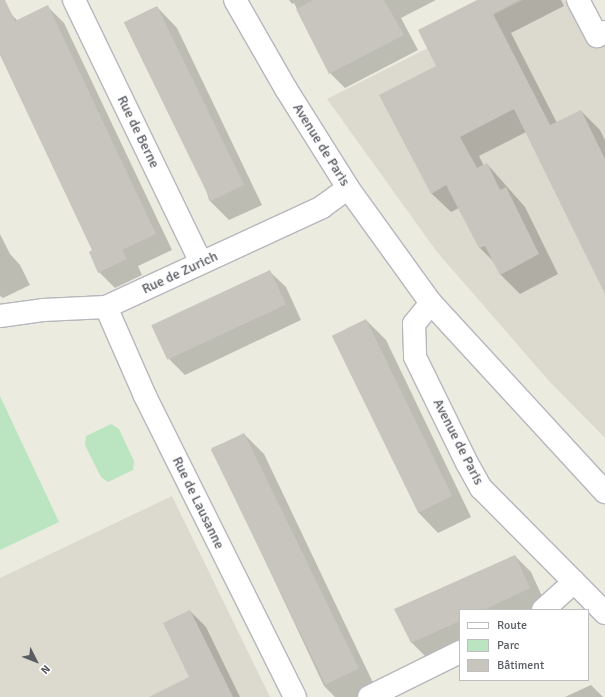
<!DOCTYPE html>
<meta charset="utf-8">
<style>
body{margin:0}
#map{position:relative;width:605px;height:697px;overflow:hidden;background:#ecebe0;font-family:Signika,sans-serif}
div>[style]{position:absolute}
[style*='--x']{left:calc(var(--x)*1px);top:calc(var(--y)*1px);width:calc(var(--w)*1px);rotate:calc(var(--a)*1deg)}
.education>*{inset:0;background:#dcdace}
.green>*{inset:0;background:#bbe5c0}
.shadow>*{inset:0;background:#0003}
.building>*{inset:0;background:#c7c5bd;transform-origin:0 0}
.roads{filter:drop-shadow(1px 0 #b6b7bd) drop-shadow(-1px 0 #b6b7bd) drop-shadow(0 1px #b6b7bd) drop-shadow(0 -1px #b6b7bd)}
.minor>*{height:22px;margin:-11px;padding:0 11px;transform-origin:11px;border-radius:11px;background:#fff}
span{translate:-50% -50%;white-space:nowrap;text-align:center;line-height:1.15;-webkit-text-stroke:4px #fff;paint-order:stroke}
.street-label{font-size:14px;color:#595c61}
.legend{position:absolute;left:459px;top:609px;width:130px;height:72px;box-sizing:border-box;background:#fff;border:1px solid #bdbec0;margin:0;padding:5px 7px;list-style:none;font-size:12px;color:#595c61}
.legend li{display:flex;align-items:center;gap:8px;height:20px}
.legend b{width:20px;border:1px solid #bdbec0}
.north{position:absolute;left:16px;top:641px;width:40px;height:40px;-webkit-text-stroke:3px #fff;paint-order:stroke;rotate:132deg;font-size:11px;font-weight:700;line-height:16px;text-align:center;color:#595c61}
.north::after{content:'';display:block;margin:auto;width:14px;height:18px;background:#595c61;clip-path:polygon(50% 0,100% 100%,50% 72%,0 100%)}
</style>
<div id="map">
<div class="education">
<div style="clip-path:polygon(523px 0,568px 0,592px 48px,605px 42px,605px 438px,549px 381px,437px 252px,327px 99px)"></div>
<div style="clip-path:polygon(172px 496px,270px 697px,0 697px,0 578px)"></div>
</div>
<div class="green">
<div style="clip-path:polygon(0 396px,59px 522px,0 550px)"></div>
<div style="clip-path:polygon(111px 424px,119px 429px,134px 461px,133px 470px,108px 482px,101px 477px,85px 445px,86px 436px)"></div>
</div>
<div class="shadow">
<div style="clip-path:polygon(289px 0,436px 0,401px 18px,418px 50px,345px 88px,330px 73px,294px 3px,292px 4px)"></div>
<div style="clip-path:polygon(480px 0,561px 0,564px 6px,511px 33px,557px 123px,581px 111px,600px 130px,605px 140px,605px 292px,526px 132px,479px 156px,484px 166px,487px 164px,525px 207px,558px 274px,520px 294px,501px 275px,494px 262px,480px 248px,459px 208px,451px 212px,431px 193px,437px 66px)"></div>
<div style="clip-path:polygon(48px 7px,64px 23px,172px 250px,138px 266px,142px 275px,115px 288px,99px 272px,93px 251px,0 54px,0 18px,10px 13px,18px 21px)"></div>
<div style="clip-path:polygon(157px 7px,177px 28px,262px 205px,229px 220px,209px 200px)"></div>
<div style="clip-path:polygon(0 234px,10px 254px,20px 265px,30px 285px,3px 298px,0 296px)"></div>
<div style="clip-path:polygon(269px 271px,286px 287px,301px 320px,185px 375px,169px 359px)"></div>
<div style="clip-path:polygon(366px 320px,386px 340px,471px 517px,438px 533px,418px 512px)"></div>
<div style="clip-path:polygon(244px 434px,264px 454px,376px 689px,361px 697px,335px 697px,324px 686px,212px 448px)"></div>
<div style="clip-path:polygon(515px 556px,531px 572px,546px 605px,534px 610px,460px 610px,460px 644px,428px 659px,412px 643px,396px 610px)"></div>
<div style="clip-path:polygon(190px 611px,206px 627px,240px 697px,151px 697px,191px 678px)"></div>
<div style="clip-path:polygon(591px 685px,603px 697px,565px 697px)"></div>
</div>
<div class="building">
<div style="clip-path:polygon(0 0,5px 0,15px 21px,48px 5px,156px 234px,122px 250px,127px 259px,98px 273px,89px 252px,92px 250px,0 55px)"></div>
<div style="clip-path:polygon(314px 0,384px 0,404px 35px,329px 74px,296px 9px)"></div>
<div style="clip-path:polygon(477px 0,519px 0,493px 14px,550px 125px,581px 110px,605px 159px,605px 294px,514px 109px,460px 137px,477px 168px,487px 163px,500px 190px,506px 187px,539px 254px,500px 275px,485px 246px,479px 248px,446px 185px,431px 194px,379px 95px,436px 66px,418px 30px)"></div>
<div style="left:157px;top:6px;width:199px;height:37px;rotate:64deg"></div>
<div style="left:270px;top:270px;width:38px;height:131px;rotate:65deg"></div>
<div style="left:366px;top:319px;width:197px;height:38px;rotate:64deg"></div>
<div style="left:244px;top:433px;width:262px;height:37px;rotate:64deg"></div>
<div style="clip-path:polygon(515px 555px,530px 588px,484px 610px,460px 610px,460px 621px,411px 643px,394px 609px)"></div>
<div style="clip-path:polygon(190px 610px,233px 697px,149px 697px,189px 677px,163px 623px)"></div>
</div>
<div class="roads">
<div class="minor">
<div style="--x:74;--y:0;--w:292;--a:64.2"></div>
<div style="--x:235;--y:0;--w:103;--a:60.2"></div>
<div style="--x:286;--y:89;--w:117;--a:57.9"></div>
<div style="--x:348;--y:188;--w:142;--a:54.2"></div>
<div style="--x:431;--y:303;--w:257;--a:47.4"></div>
<div style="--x:578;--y:0;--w:41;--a:62.2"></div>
<div style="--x:597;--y:36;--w:9;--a:-27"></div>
<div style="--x:431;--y:303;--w:27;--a:129"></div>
<div style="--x:414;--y:324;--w:33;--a:88"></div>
<div style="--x:415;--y:357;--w:118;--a:63.9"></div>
<div style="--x:467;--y:463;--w:29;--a:61"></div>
<div style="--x:481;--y:488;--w:176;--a:45.2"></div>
<div style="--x:106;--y:307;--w:97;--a:66.3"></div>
<div style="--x:145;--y:396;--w:336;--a:63.5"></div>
<div style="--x:0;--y:316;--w:43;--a:-7.9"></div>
<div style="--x:43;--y:310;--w:63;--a:-2.7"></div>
<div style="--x:106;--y:307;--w:238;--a:-24.8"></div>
<div style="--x:322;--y:207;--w:32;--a:-36"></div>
<div style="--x:543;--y:610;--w:42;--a:-42.1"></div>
<div style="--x:369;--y:697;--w:102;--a:-26.3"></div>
</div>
</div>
<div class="street-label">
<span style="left:138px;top:132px;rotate:64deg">Rue de Berne</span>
<span style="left:321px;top:145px;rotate:58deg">Avenue de Paris</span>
<span style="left:180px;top:273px;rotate:-25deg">Rue de Zurich</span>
<span style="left:458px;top:442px;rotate:63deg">Avenue de Paris</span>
<span style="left:198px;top:503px;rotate:64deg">Rue de Lausanne</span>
</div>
<ul class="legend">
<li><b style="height:5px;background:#fff"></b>Route</li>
<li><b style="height:11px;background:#bbe5c0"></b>Parc</li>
<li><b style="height:11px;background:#c7c5bd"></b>Bâtiment</li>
</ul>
<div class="north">N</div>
</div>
